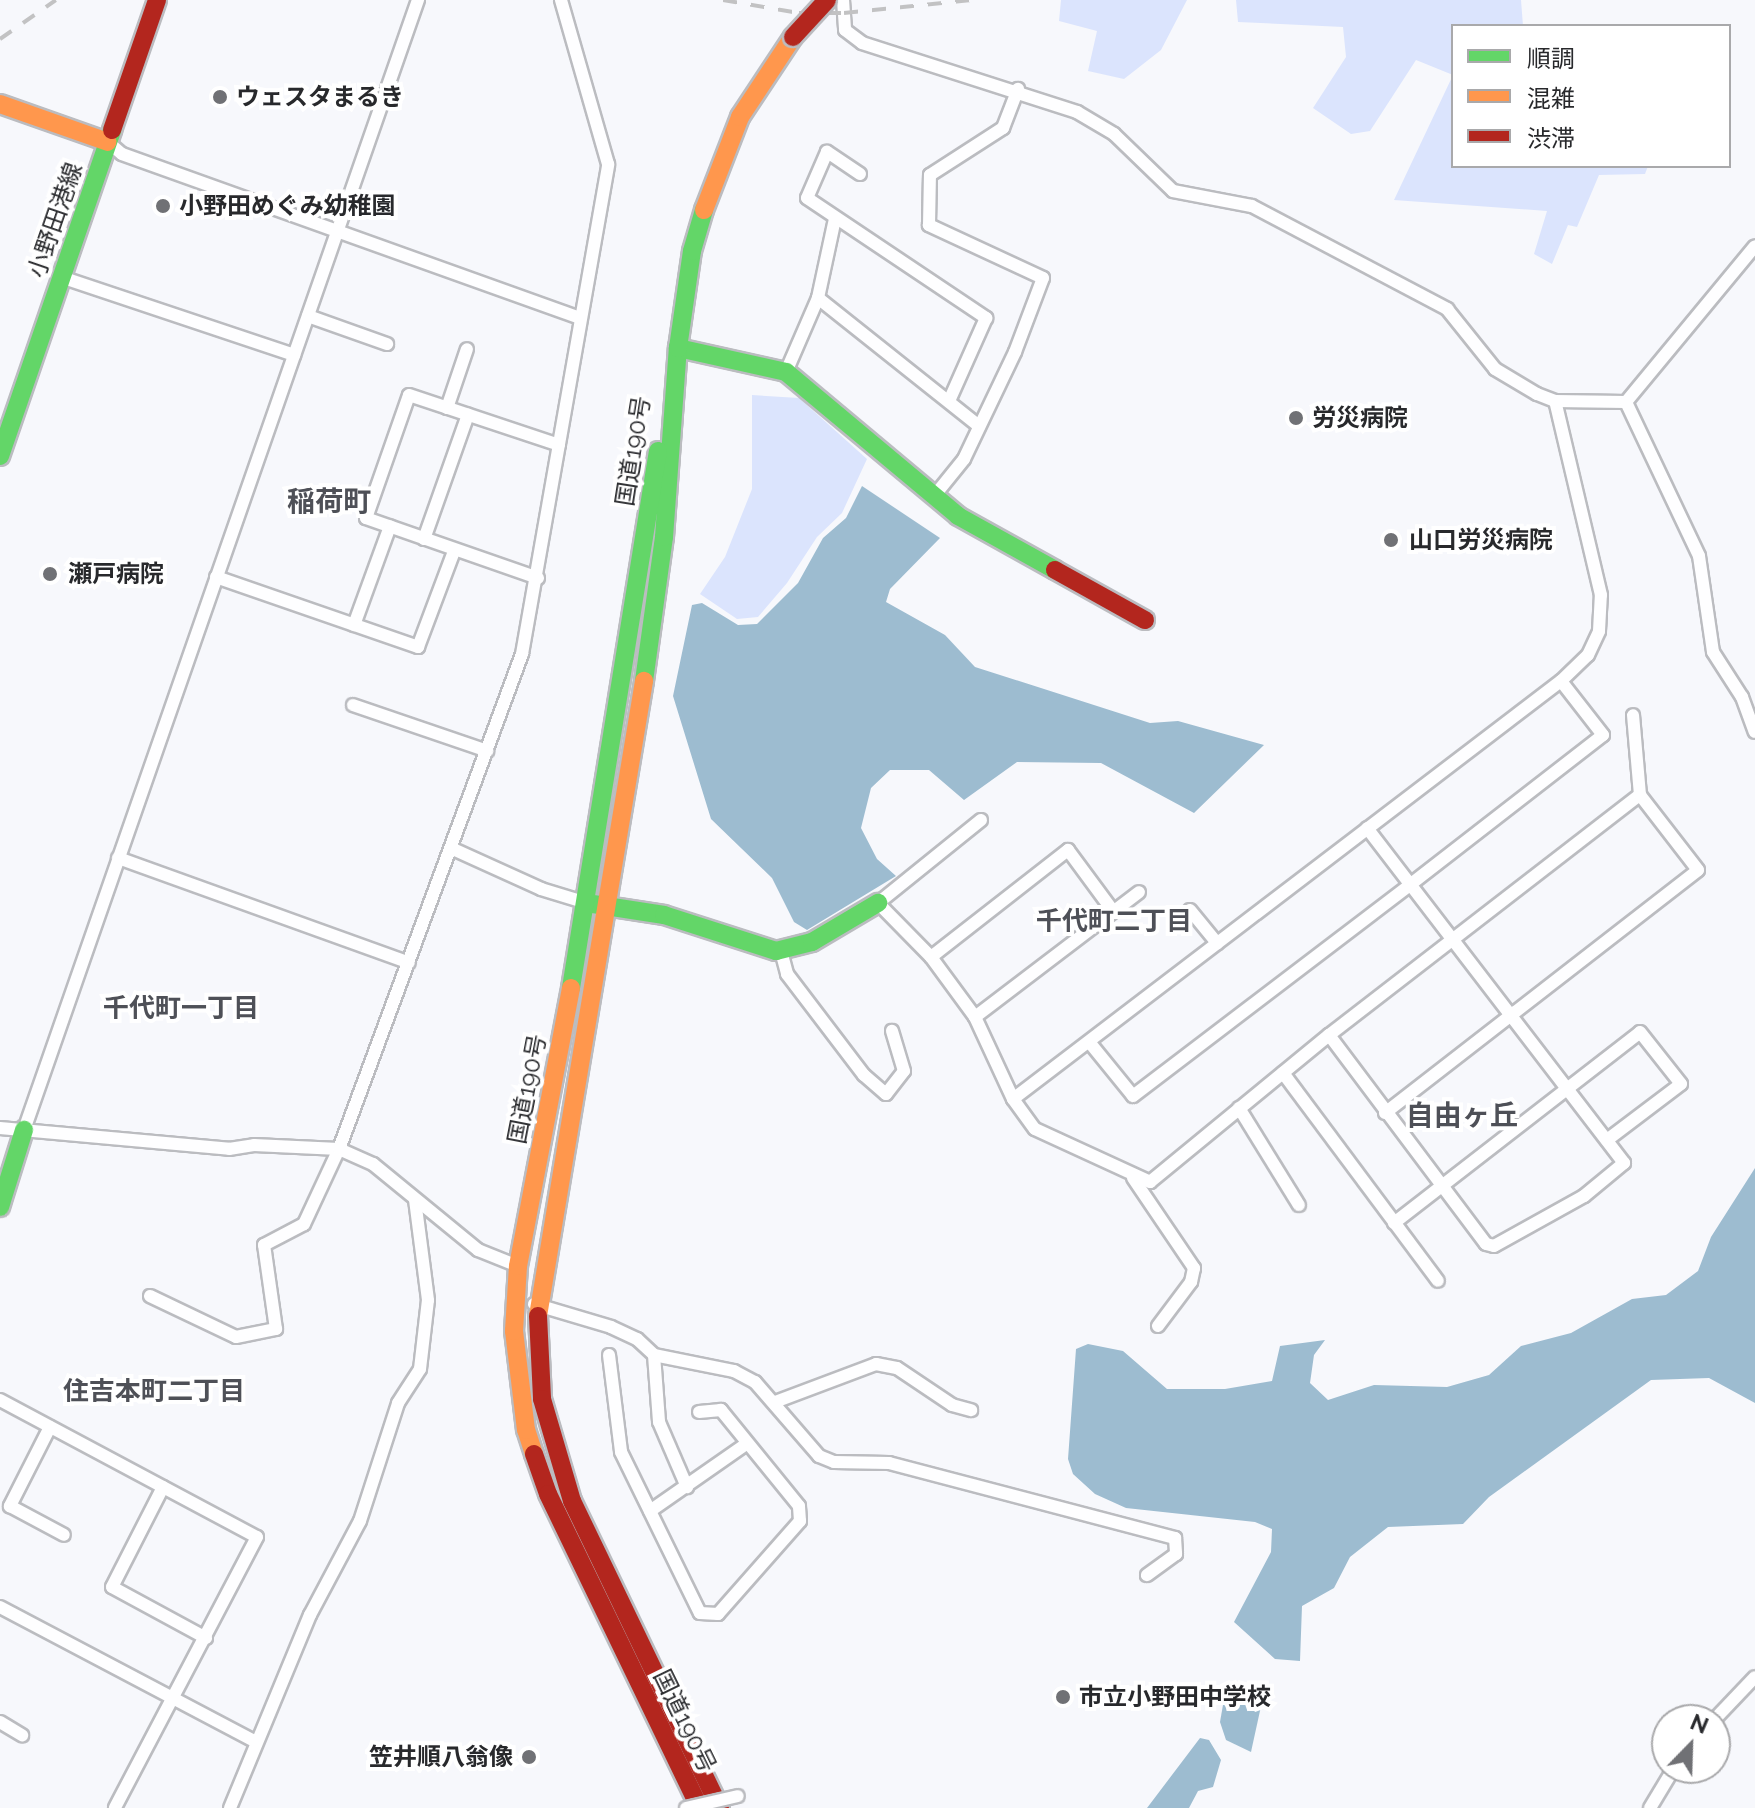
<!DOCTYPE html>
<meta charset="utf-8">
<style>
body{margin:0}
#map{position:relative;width:1755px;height:1808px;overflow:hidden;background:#f7f8fc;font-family:Raleway,"Noto Sans JP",sans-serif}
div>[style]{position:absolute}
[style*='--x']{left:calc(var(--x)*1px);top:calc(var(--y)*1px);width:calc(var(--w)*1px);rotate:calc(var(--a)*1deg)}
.green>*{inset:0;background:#dbe4fd}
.water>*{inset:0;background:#9dbcd0}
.roads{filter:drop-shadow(2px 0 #bbbcc0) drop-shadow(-2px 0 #bbbcc0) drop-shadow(0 2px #bbbcc0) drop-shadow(0 -2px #bbbcc0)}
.street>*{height:12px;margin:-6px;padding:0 6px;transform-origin:6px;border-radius:6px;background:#fefeff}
.fast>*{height:18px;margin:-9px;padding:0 9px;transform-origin:9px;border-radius:9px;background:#63d668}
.slow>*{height:18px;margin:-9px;padding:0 9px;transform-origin:9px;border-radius:9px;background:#ff974d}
.jam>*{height:18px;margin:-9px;padding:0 9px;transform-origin:9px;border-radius:9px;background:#b3261e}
.rail>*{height:4px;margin-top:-2px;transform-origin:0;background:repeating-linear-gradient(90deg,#c2c2c3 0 14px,transparent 0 28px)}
.bridges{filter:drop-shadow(2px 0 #bbbcc0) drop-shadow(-2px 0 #bbbcc0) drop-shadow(0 2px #bbbcc0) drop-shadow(0 -2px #bbbcc0)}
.street-bridge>*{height:12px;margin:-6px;padding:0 6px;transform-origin:6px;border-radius:6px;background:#fefeff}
.jam-bridge>*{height:18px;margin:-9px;padding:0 9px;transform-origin:9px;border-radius:9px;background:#b3261e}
.dots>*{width:22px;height:22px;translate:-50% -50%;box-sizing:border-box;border:4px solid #fff;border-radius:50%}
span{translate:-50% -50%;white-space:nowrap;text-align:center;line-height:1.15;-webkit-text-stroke:8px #fff;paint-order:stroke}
.poi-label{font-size:24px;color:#28292c;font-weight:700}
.left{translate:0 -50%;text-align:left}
.right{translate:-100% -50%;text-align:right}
.street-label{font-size:24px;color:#28292c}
.neighbourhood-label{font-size:26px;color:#4e5057;font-weight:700}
.quarter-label{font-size:28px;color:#4e5057;font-weight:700}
.legend{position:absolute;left:1451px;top:24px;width:280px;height:144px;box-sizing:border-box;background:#fff;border:2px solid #a9a9ab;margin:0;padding:10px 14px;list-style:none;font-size:24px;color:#28292c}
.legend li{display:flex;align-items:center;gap:16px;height:40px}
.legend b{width:40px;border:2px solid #a9a9ab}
.north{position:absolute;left:1651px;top:1704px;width:80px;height:80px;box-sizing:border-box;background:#fff;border:2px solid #a9a9ab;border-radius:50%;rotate:23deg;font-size:22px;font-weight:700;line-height:32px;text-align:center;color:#28292c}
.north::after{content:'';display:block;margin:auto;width:28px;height:36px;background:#707175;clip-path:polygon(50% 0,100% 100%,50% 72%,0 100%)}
</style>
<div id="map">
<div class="green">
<div style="clip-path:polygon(1061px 0,1187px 0,1161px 50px,1124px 79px,1088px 71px,1097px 31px,1059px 21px)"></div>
<div style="clip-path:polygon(1236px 0,1521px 0,1523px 26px,1453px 26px,1453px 166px,1648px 166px,1645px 174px,1599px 175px,1577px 227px,1568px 225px,1552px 264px,1534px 254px,1547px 211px,1394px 200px,1453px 75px,1416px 60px,1370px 131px,1351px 134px,1313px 108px,1346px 57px,1343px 27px,1238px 22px)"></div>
<div style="clip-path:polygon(752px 395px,799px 398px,867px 459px,842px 513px,817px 537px,787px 583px,758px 617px,737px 619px,700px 594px,725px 557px,752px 489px)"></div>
</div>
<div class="water">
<div style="clip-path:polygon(862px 486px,940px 538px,890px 589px,886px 602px,945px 635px,975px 667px,1150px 723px,1178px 721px,1264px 745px,1194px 813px,1101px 763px,1017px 762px,964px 800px,929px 770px,890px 770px,871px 788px,861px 828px,877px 859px,896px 876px,807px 930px,794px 922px,772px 878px,711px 819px,673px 696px,692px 605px,702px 603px,738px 625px,757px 624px,798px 583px,823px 538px,846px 518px)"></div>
<div style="clip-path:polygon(1755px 1168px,1755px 1403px,1709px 1378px,1651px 1380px,1489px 1497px,1463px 1524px,1388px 1527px,1350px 1557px,1334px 1588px,1302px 1606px,1300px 1661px,1275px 1659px,1234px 1622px,1271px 1552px,1272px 1529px,1255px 1522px,1126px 1508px,1095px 1494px,1073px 1474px,1068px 1459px,1076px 1349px,1088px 1344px,1123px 1351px,1167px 1389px,1225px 1389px,1272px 1381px,1280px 1346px,1325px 1340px,1314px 1355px,1310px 1383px,1328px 1400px,1374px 1385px,1447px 1387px,1489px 1375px,1521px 1346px,1571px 1333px,1632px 1299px,1666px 1295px,1698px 1271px,1711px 1237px)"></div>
<div style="clip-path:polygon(1227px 1682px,1263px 1697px,1251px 1752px,1226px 1740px,1220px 1722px)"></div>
<div style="clip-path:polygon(1200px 1738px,1209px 1740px,1221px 1760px,1213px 1787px,1198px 1791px,1189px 1808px,1147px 1808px)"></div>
</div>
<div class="roads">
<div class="street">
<div style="--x:843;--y:0;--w:30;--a:86"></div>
<div style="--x:845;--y:30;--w:21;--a:37"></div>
<div style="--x:862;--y:43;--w:226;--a:17.8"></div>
<div style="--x:1077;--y:112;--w:43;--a:30.7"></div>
<div style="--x:1114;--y:134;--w:82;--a:44"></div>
<div style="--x:1173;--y:191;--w:80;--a:10.8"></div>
<div style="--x:1252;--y:206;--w:221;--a:27.8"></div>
<div style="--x:1447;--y:309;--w:77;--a:51.3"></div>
<div style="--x:1495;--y:369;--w:49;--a:30.8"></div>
<div style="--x:1537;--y:394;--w:19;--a:21"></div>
<div style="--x:1555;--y:401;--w:71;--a:0.8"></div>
<div style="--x:108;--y:142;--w:18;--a:41"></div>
<div style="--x:122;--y:154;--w:486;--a:19.7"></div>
<div style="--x:860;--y:174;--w:40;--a:-146"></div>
<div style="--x:827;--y:152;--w:50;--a:113.5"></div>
<div style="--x:807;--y:198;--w:216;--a:33.8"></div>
<div style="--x:986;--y:318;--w:91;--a:114"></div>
<div style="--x:61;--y:277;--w:246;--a:18.5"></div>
<div style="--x:818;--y:298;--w:206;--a:38.5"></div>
<div style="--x:308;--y:316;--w:84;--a:19.5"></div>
<div style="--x:786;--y:372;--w:81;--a:-66.6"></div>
<div style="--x:818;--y:298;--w:81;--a:-77.9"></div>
<div style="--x:1626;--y:402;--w:170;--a:64.6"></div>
<div style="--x:1699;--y:556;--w:97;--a:81.7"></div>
<div style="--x:1713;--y:652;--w:54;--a:57.2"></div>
<div style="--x:1742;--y:697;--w:37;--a:70"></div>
<div style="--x:1626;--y:402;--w:202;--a:-50.4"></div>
<div style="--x:447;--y:408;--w:62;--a:-71.3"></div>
<div style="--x:935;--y:495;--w:46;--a:-51.1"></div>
<div style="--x:964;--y:459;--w:119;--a:-64.5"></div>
<div style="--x:1015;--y:352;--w:79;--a:-69.3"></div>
<div style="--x:1043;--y:278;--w:126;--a:-155.1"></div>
<div style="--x:929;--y:225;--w:50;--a:-88.9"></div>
<div style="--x:930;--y:175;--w:87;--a:-32.8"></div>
<div style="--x:1003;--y:128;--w:42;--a:-69"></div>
<div style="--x:424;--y:539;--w:132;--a:-70.5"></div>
<div style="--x:216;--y:577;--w:214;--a:19.1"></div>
<div style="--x:418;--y:647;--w:103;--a:-69.4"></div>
<div style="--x:538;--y:578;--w:182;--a:-160.8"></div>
<div style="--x:366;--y:518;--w:130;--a:-70.7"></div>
<div style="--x:409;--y:395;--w:158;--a:18.4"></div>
<div style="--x:354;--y:625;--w:105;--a:-70"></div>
<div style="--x:353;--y:705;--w:142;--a:18.9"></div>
<div style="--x:981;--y:820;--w:132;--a:141.1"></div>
<div style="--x:878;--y:903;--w:76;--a:45.5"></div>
<div style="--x:931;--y:957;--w:74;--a:53.7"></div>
<div style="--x:975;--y:1017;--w:90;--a:65.1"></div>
<div style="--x:1013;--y:1099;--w:37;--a:54"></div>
<div style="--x:1035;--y:1129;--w:127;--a:24.7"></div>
<div style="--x:1150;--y:1182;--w:232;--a:-39.4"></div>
<div style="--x:1329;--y:1035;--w:393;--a:-37.7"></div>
<div style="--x:453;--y:849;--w:97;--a:24.4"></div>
<div style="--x:541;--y:889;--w:48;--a:16.9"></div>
<div style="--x:118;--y:858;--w:309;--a:19.8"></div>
<div style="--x:1190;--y:910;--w:43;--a:50.7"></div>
<div style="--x:781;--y:951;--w:24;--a:75"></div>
<div style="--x:787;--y:974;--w:127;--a:52.7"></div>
<div style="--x:864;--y:1075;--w:29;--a:41"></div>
<div style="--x:886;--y:1094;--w:29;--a:-52"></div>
<div style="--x:904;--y:1071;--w:42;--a:-106.7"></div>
<div style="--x:931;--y:957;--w:174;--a:-38"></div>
<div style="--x:1068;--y:850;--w:76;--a:53.6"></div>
<div style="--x:975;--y:1017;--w:206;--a:-37.3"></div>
<div style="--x:1329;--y:1035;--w:261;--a:53.1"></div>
<div style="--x:1486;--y:1244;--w:8;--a:14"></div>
<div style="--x:1494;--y:1246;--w:103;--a:-29.1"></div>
<div style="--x:1584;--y:1196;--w:52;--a:-39.5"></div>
<div style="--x:1624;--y:1163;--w:422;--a:-127.5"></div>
<div style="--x:1090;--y:1043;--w:68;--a:50.9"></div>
<div style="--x:1133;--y:1096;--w:350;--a:-37.3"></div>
<div style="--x:1411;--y:884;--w:243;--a:-37.8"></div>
<div style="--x:1603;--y:735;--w:68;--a:-127.9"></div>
<div style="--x:1283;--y:1073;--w:259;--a:53.3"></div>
<div style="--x:1013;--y:1099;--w:689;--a:-37.34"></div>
<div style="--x:1561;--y:681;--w:37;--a:-44"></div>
<div style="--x:1588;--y:655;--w:26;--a:-65"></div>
<div style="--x:1599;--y:631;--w:36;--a:-87"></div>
<div style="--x:1601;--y:595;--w:199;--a:-103.3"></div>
<div style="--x:1239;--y:1108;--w:114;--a:58.3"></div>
<div style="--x:1385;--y:1113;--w:396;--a:-37.8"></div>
<div style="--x:1698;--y:870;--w:95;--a:-127.7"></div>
<div style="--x:1640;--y:795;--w:80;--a:-95"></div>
<div style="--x:0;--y:1128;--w:230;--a:5.2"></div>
<div style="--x:229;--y:1149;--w:25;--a:-9"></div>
<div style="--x:254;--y:1145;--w:85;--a:2.7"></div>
<div style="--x:339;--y:1149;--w:37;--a:24"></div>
<div style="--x:373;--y:1164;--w:136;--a:39.3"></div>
<div style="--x:478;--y:1250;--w:43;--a:21.8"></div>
<div style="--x:24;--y:1130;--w:1197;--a:-70.78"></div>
<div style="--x:1133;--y:1178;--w:109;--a:55.9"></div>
<div style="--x:1194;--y:1268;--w:14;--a:102"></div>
<div style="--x:1191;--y:1282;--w:55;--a:126.9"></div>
<div style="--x:1394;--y:1223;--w:311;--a:-37.8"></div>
<div style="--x:1640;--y:1032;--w:66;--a:51.7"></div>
<div style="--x:1681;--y:1084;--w:93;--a:142.9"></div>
<div style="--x:150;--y:1296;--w:95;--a:25.5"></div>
<div style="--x:236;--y:1337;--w:41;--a:-11.3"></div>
<div style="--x:276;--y:1329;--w:85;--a:-98.1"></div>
<div style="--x:264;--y:1245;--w:45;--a:-27.7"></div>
<div style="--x:304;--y:1224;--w:83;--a:-65"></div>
<div style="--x:339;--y:1149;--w:528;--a:-69.71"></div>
<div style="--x:522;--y:654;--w:497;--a:-80"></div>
<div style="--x:608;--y:164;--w:171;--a:-106"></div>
<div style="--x:534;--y:1304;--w:80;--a:16.6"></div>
<div style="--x:611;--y:1327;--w:29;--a:25"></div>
<div style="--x:637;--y:1339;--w:23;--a:43"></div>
<div style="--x:654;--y:1355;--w:82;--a:11.3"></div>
<div style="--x:734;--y:1371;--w:24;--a:28"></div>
<div style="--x:755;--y:1382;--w:98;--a:49.1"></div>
<div style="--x:819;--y:1456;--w:16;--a:22"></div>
<div style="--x:834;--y:1462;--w:55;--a:1"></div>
<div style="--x:889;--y:1463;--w:296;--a:14.7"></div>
<div style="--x:1175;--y:1538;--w:16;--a:86"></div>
<div style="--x:1176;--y:1554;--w:36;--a:144"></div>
<div style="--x:609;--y:1355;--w:98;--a:82.9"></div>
<div style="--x:621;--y:1452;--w:179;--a:63.9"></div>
<div style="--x:700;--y:1613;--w:18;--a:3"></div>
<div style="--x:718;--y:1614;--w:124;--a:-48.6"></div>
<div style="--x:800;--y:1521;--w:15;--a:-94"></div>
<div style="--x:799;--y:1506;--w:124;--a:-129.1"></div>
<div style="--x:721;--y:1410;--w:22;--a:175"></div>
<div style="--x:654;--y:1355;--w:67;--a:85.7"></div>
<div style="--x:659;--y:1422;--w:71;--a:66.7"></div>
<div style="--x:0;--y:1400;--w:291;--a:28.1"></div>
<div style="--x:257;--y:1537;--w:306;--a:117.7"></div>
<div style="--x:775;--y:1402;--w:108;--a:-20.6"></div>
<div style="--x:876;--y:1364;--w:21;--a:11"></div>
<div style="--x:897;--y:1368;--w:66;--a:33.9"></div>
<div style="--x:952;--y:1405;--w:20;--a:15"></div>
<div style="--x:50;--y:1427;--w:89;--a:116.9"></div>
<div style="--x:10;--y:1506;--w:61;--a:28.2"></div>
<div style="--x:163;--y:1487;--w:112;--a:117"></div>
<div style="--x:112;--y:1587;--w:107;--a:28.5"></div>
<div style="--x:650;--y:1511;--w:117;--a:-34.9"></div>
<div style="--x:0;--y:1607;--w:289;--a:27.8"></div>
<div style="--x:1714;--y:1720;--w:59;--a:-46.4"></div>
<div style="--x:0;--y:1722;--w:26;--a:31"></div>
<div style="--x:230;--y:1808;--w:209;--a:-67.5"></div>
<div style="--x:310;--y:1615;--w:106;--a:-62"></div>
<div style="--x:360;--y:1521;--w:124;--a:-72.1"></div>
<div style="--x:398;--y:1403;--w:40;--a:-57.1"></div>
<div style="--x:420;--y:1369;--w:69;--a:-83.4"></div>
<div style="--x:428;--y:1300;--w:101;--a:-97.4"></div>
<div style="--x:1650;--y:1808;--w:47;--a:-59"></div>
</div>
<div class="fast">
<div style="--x:678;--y:348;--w:111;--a:12.5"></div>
<div style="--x:786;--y:372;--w:224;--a:39.9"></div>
<div style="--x:958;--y:516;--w:111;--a:29.1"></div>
<div style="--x:0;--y:456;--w:345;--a:-71"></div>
<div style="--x:644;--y:681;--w:145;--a:-82.1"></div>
<div style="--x:664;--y:537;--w:190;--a:-85.8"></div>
<div style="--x:678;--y:348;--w:98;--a:-81.8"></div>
<div style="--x:692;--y:251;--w:43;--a:-73.7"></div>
<div style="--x:593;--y:904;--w:72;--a:8.8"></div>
<div style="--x:664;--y:915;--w:118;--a:17.8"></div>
<div style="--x:776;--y:951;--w:37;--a:-14"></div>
<div style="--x:812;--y:942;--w:77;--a:-30.6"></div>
<div style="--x:571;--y:988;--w:544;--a:-80.8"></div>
<div style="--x:0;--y:1207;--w:81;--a:-72.7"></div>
</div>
<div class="slow">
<div style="--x:0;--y:104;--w:114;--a:19.4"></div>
<div style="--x:704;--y:210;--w:100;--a:-68.8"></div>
<div style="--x:740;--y:117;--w:96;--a:-56.5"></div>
<div style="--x:538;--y:1316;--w:644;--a:-80.52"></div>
<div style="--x:534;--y:1454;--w:25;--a:-108"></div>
<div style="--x:526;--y:1430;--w:100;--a:-96.9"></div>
<div style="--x:514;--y:1331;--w:65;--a:-86.5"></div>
<div style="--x:518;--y:1266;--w:283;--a:-79.2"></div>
</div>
<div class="jam">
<div style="--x:112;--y:130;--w:138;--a:-70.9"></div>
<div style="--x:1055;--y:570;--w:103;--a:29.1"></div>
<div style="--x:538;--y:1316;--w:83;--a:87.2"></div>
<div style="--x:542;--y:1399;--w:106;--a:73.6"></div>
<div style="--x:572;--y:1501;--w:341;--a:64.3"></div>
<div style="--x:534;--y:1454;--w:42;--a:70.7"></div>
<div style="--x:548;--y:1494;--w:349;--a:64.2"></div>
</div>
</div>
<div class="rail">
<div style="--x:723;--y:0;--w:77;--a:9.7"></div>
<div style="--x:799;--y:13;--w:45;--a:0"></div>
<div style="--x:844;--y:13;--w:128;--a:-5.8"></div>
<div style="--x:0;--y:39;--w:68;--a:-34.9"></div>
</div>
<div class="bridges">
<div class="street-bridge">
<div style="--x:686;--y:1808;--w:53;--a:-13"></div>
</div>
<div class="jam-bridge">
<div style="--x:793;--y:37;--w:50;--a:-47.4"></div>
</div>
</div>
<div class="dots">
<div style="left:220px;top:97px;background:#707175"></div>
<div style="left:163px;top:206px;background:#707175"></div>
<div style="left:1296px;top:418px;background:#707175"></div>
<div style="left:1391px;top:540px;background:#707175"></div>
<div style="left:50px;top:574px;background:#707175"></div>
<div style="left:1063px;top:1697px;background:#707175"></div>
<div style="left:529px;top:1757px;background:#707175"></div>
</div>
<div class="poi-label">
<span class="left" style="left:236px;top:97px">ウェスタまるき</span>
<span class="left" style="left:179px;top:206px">小野田めぐみ幼稚園</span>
<span class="left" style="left:1312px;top:418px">労災病院</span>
<span class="left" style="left:1409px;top:540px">山口労災病院</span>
<span class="left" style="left:68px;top:574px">瀬戸病院</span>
<span class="left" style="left:1079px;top:1697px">市立小野田中学校</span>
<span class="right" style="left:513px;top:1757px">笠井順八翁像</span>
</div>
<div class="street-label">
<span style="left:55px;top:220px;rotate:-71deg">小野田港線</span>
<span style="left:633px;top:451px;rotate:-81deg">国道190号</span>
<span style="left:527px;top:1089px;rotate:-79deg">国道190号</span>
<span style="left:685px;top:1721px;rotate:64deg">国道190号</span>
</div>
<div class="neighbourhood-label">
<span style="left:1114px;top:922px">千代町二丁目</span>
<span style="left:181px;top:1009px">千代町一丁目</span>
<span style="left:154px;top:1392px">住吉本町二丁目</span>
</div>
<div class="quarter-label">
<span style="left:329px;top:502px">稲荷町</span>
<span style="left:1462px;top:1116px">自由ヶ丘</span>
</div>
<ul class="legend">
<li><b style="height:10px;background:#63d668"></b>順調</li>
<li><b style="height:10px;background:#ff974d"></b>混雑</li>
<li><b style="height:10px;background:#b3261e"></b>渋滞</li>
</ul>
<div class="north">N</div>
</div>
